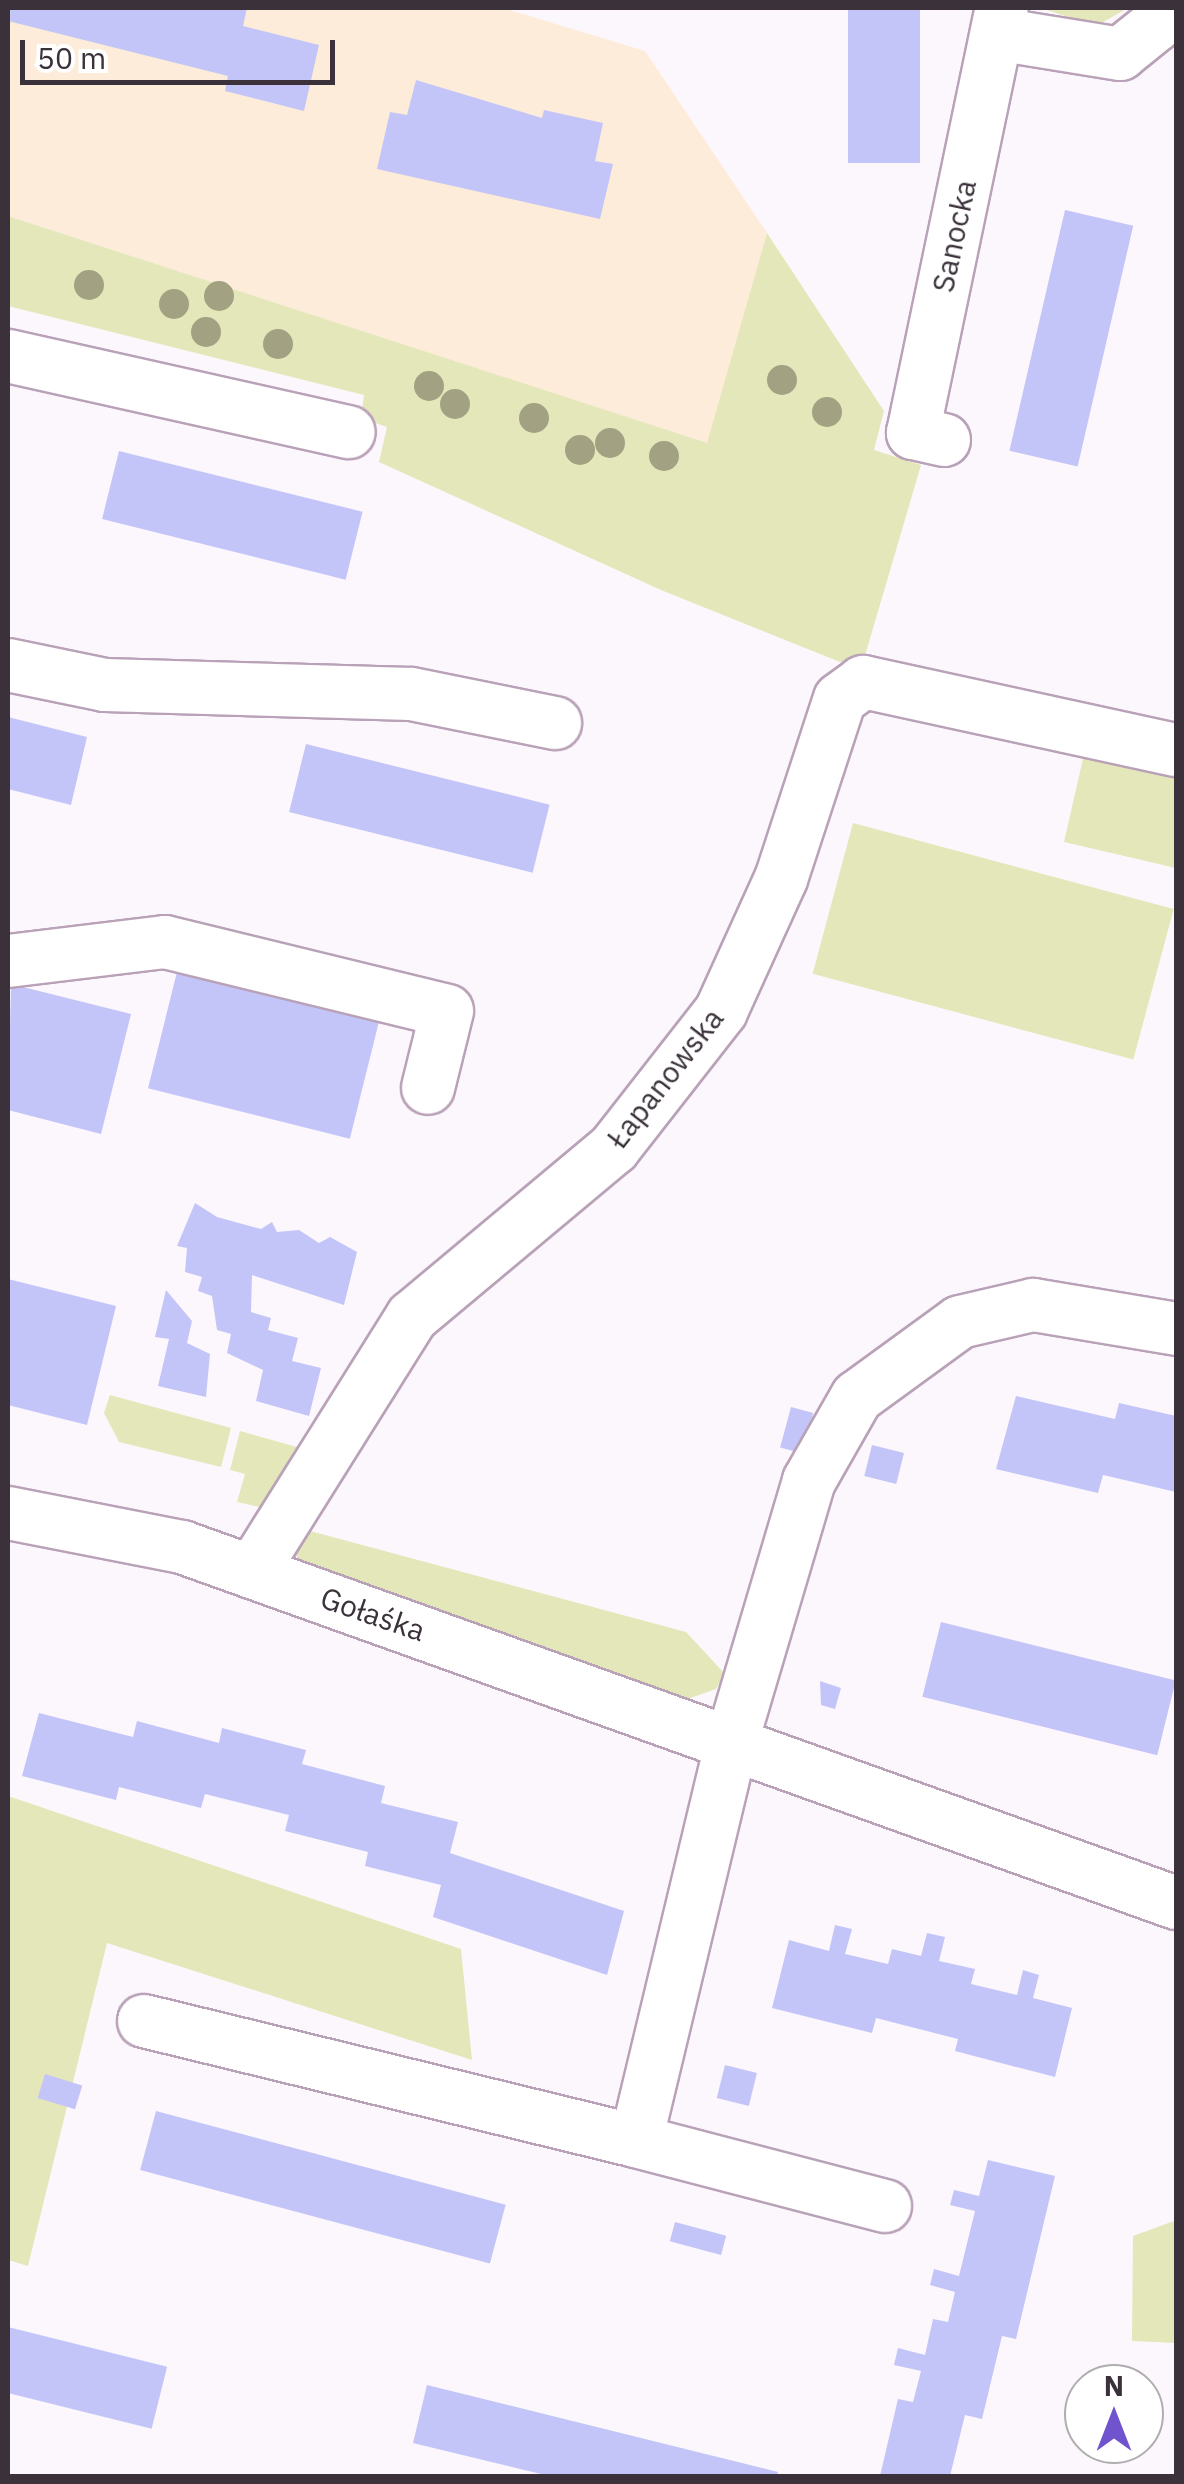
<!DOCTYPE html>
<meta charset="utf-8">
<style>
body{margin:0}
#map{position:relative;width:1184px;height:2484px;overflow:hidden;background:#fcf7fc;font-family:"IBM Plex Sans",sans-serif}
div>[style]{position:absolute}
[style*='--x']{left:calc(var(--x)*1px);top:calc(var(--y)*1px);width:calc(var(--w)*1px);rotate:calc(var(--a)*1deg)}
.education>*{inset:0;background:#fdecda}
.green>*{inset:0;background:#e4e7ba;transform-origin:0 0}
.building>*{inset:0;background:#c3c5f8;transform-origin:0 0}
.roads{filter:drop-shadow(2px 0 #b9a2b8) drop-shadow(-2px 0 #b9a2b8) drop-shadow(0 2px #b9a2b8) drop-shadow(0 -2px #b9a2b8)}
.minor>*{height:52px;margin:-26px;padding:0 26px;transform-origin:26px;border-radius:26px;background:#fff}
.trees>*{width:30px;height:30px;margin:-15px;border-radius:50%;background:#a2a182}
span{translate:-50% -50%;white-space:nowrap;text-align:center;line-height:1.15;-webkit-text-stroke:8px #fff;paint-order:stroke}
.street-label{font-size:30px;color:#3a313a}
.frame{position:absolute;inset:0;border:10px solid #3a313a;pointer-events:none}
.north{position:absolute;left:1064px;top:2364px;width:100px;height:100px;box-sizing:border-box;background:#fff;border:2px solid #b0adb0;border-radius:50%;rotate:0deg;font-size:28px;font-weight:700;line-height:40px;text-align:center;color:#3a313a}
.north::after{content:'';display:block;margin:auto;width:35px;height:45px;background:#6f54ce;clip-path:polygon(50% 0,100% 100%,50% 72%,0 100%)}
.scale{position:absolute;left:20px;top:40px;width:315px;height:45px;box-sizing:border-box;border:5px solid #3a313a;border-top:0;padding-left:12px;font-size:30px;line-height:35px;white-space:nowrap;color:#3a313a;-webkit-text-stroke:8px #fff;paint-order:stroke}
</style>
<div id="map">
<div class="education">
<div style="clip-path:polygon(8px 8px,503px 8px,645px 51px,767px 233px,708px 444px,8px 216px)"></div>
</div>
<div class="green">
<div style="clip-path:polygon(1041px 8px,1128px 8px,1096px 26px)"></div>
<div style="clip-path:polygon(8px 216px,707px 443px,767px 233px,884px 411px,874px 450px,921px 465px,864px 659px,840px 662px,661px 590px,379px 462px,387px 427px,361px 418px,364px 395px,8px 306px)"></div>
<div style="clip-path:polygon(1085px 750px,1176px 772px,1176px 868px,1064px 842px)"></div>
<div style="left:853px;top:823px;width:332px;height:156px;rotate:15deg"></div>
<div style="clip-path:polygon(110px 1395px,231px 1428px,221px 1467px,119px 1442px,104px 1413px)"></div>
<div style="clip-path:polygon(240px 1431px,304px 1449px,268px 1509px,237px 1502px,245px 1474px,230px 1470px)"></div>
<div style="clip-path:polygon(299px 1528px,686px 1632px,725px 1674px,716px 1689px,682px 1701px,302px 1568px,293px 1548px)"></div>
<div style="clip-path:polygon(8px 1796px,461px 1949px,472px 2060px,107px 1943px,28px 2266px,8px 2260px)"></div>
<div style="clip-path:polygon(1174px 2221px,1176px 2343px,1132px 2341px,1133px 2236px)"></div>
</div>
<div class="building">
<div style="clip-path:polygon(8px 8px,247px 8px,243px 26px,319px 45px,304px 111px,225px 91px,228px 76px,8px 21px)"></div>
<div style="left:848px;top:8px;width:72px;height:155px"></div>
<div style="clip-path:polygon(416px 80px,542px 118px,544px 110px,603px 123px,595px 161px,613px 164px,600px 219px,377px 169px,390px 112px,407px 115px)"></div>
<div style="left:1065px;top:210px;width:70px;height:247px;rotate:13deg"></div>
<div style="left:119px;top:451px;width:251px;height:70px;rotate:14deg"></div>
<div style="clip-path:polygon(8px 717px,87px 737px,71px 805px,8px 789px)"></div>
<div style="left:306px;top:744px;width:251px;height:70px;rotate:14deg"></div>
<div style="left:178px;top:968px;width:208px;height:124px;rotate:14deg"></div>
<div style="clip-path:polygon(11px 984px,131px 1014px,101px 1134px,8px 1110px)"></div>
<div style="clip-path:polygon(195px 1203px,217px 1217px,261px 1229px,272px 1222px,277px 1232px,299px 1230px,319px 1243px,330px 1237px,357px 1252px,344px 1305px,252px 1275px,251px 1312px,271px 1318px,268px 1330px,298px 1338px,292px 1361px,321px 1368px,309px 1416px,256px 1401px,263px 1370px,227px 1353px,231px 1334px,217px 1330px,212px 1296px,198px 1291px,202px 1277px,185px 1272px,187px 1248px,177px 1246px)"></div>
<div style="clip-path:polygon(8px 1279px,116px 1306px,87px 1425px,8px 1405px)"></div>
<div style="clip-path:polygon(166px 1290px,192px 1321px,187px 1343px,210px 1354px,206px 1397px,158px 1386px,169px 1339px,155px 1337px)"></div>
<div style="clip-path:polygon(1016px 1396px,1115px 1419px,1119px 1403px,1176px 1416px,1176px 1492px,1103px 1475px,1098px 1493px,996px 1469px)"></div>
<div style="left:791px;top:1407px;width:23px;height:42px;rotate:15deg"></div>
<div style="left:872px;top:1445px;width:33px;height:32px;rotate:14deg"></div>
<div style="left:941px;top:1622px;width:242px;height:77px;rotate:14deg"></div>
<div style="clip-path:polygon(820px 1681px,841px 1688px,835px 1709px,821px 1705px)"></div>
<div style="clip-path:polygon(39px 1713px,133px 1737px,137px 1721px,219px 1743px,222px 1728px,306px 1750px,302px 1764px,385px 1786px,381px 1803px,458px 1822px,450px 1853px,624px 1911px,607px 1975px,433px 1917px,441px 1885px,365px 1866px,368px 1852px,285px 1831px,289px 1815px,205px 1794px,201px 1808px,119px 1787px,116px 1800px,22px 1776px)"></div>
<div style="clip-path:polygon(835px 1925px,852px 1929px,845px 1954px,888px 1964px,892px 1949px,921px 1956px,927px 1933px,945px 1937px,939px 1961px,975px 1969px,971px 1984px,1017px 1995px,1023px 1970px,1039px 1975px,1033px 1998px,1072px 2008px,1055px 2077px,955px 2051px,958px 2039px,876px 2018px,872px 2033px,772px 2008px,789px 1940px,829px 1951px)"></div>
<div style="left:725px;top:2065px;width:33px;height:34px;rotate:14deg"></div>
<div style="left:45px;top:2074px;width:39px;height:25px;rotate:17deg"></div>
<div style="left:156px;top:2111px;width:362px;height:61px;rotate:15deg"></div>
<div style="clip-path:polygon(988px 2160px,1055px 2176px,1016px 2339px,1002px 2336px,982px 2419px,965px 2415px,950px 2476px,880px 2476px,898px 2399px,913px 2402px,921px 2371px,894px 2365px,898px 2348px,925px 2355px,933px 2319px,948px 2322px,955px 2292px,930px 2285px,934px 2269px,959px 2276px,975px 2211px,950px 2205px,954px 2190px,979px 2196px)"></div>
<div style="left:675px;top:2222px;width:53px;height:20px;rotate:15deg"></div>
<div style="left:8px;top:2327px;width:164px;height:64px;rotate:14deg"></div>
<div style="clip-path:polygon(427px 2385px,778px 2472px,777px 2476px,549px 2476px,413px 2443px)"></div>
</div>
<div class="roads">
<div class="minor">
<div style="--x:997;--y:34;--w:125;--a:9.2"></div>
<div style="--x:1120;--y:54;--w:46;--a:-38.9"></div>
<div style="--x:1156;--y:25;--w:18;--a:-68"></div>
<div style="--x:8;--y:356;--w:349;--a:12.6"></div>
<div style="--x:944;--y:440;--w:32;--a:-167"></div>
<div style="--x:913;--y:433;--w:434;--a:-78.2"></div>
<div style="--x:8;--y:665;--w:99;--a:11.7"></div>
<div style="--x:105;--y:685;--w:306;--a:1.7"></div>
<div style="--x:411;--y:694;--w:147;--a:11.4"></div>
<div style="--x:8;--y:961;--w:158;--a:-6.9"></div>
<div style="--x:165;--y:942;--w:290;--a:13.7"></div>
<div style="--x:447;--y:1011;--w:79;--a:103.9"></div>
<div style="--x:8;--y:1513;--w:177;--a:11.1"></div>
<div style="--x:182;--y:1547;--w:1056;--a:19.7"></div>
<div style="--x:252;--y:1572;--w:301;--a:-57.9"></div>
<div style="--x:412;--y:1317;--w:263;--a:-39.9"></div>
<div style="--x:614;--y:1148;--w:174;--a:-52"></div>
<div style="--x:721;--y:1011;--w:145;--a:-65.6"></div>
<div style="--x:781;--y:879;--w:189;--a:-71.9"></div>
<div style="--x:840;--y:699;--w:29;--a:-36"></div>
<div style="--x:863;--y:682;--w:320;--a:12.3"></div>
<div style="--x:144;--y:2021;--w:506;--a:13.71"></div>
<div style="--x:885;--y:2206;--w:257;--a:-165.4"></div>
<div style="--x:636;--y:2141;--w:411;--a:-76.5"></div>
<div style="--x:732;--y:1741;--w:271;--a:-73.5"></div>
<div style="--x:809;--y:1481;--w:97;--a:-60.3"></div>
<div style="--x:857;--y:1397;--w:127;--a:-36.1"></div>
<div style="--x:960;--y:1322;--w:75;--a:-13.1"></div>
<div style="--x:1033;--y:1305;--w:145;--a:9.5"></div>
</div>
</div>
<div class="trees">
<div style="left:89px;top:285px"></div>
<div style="left:219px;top:296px"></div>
<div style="left:174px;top:304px"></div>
<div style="left:206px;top:332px"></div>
<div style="left:278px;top:344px"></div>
<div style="left:782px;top:380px"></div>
<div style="left:429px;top:386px"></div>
<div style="left:455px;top:404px"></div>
<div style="left:827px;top:412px"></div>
<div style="left:534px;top:418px"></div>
<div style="left:610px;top:443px"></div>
<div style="left:580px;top:450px"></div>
<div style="left:664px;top:456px"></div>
</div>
<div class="street-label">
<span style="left:954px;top:236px;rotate:-78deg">Sanocka</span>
<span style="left:665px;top:1078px;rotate:-52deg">Łapanowska</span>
<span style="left:373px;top:1614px;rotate:19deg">Gołaśka</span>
</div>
<div class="frame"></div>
<div class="north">N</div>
<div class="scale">50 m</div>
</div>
